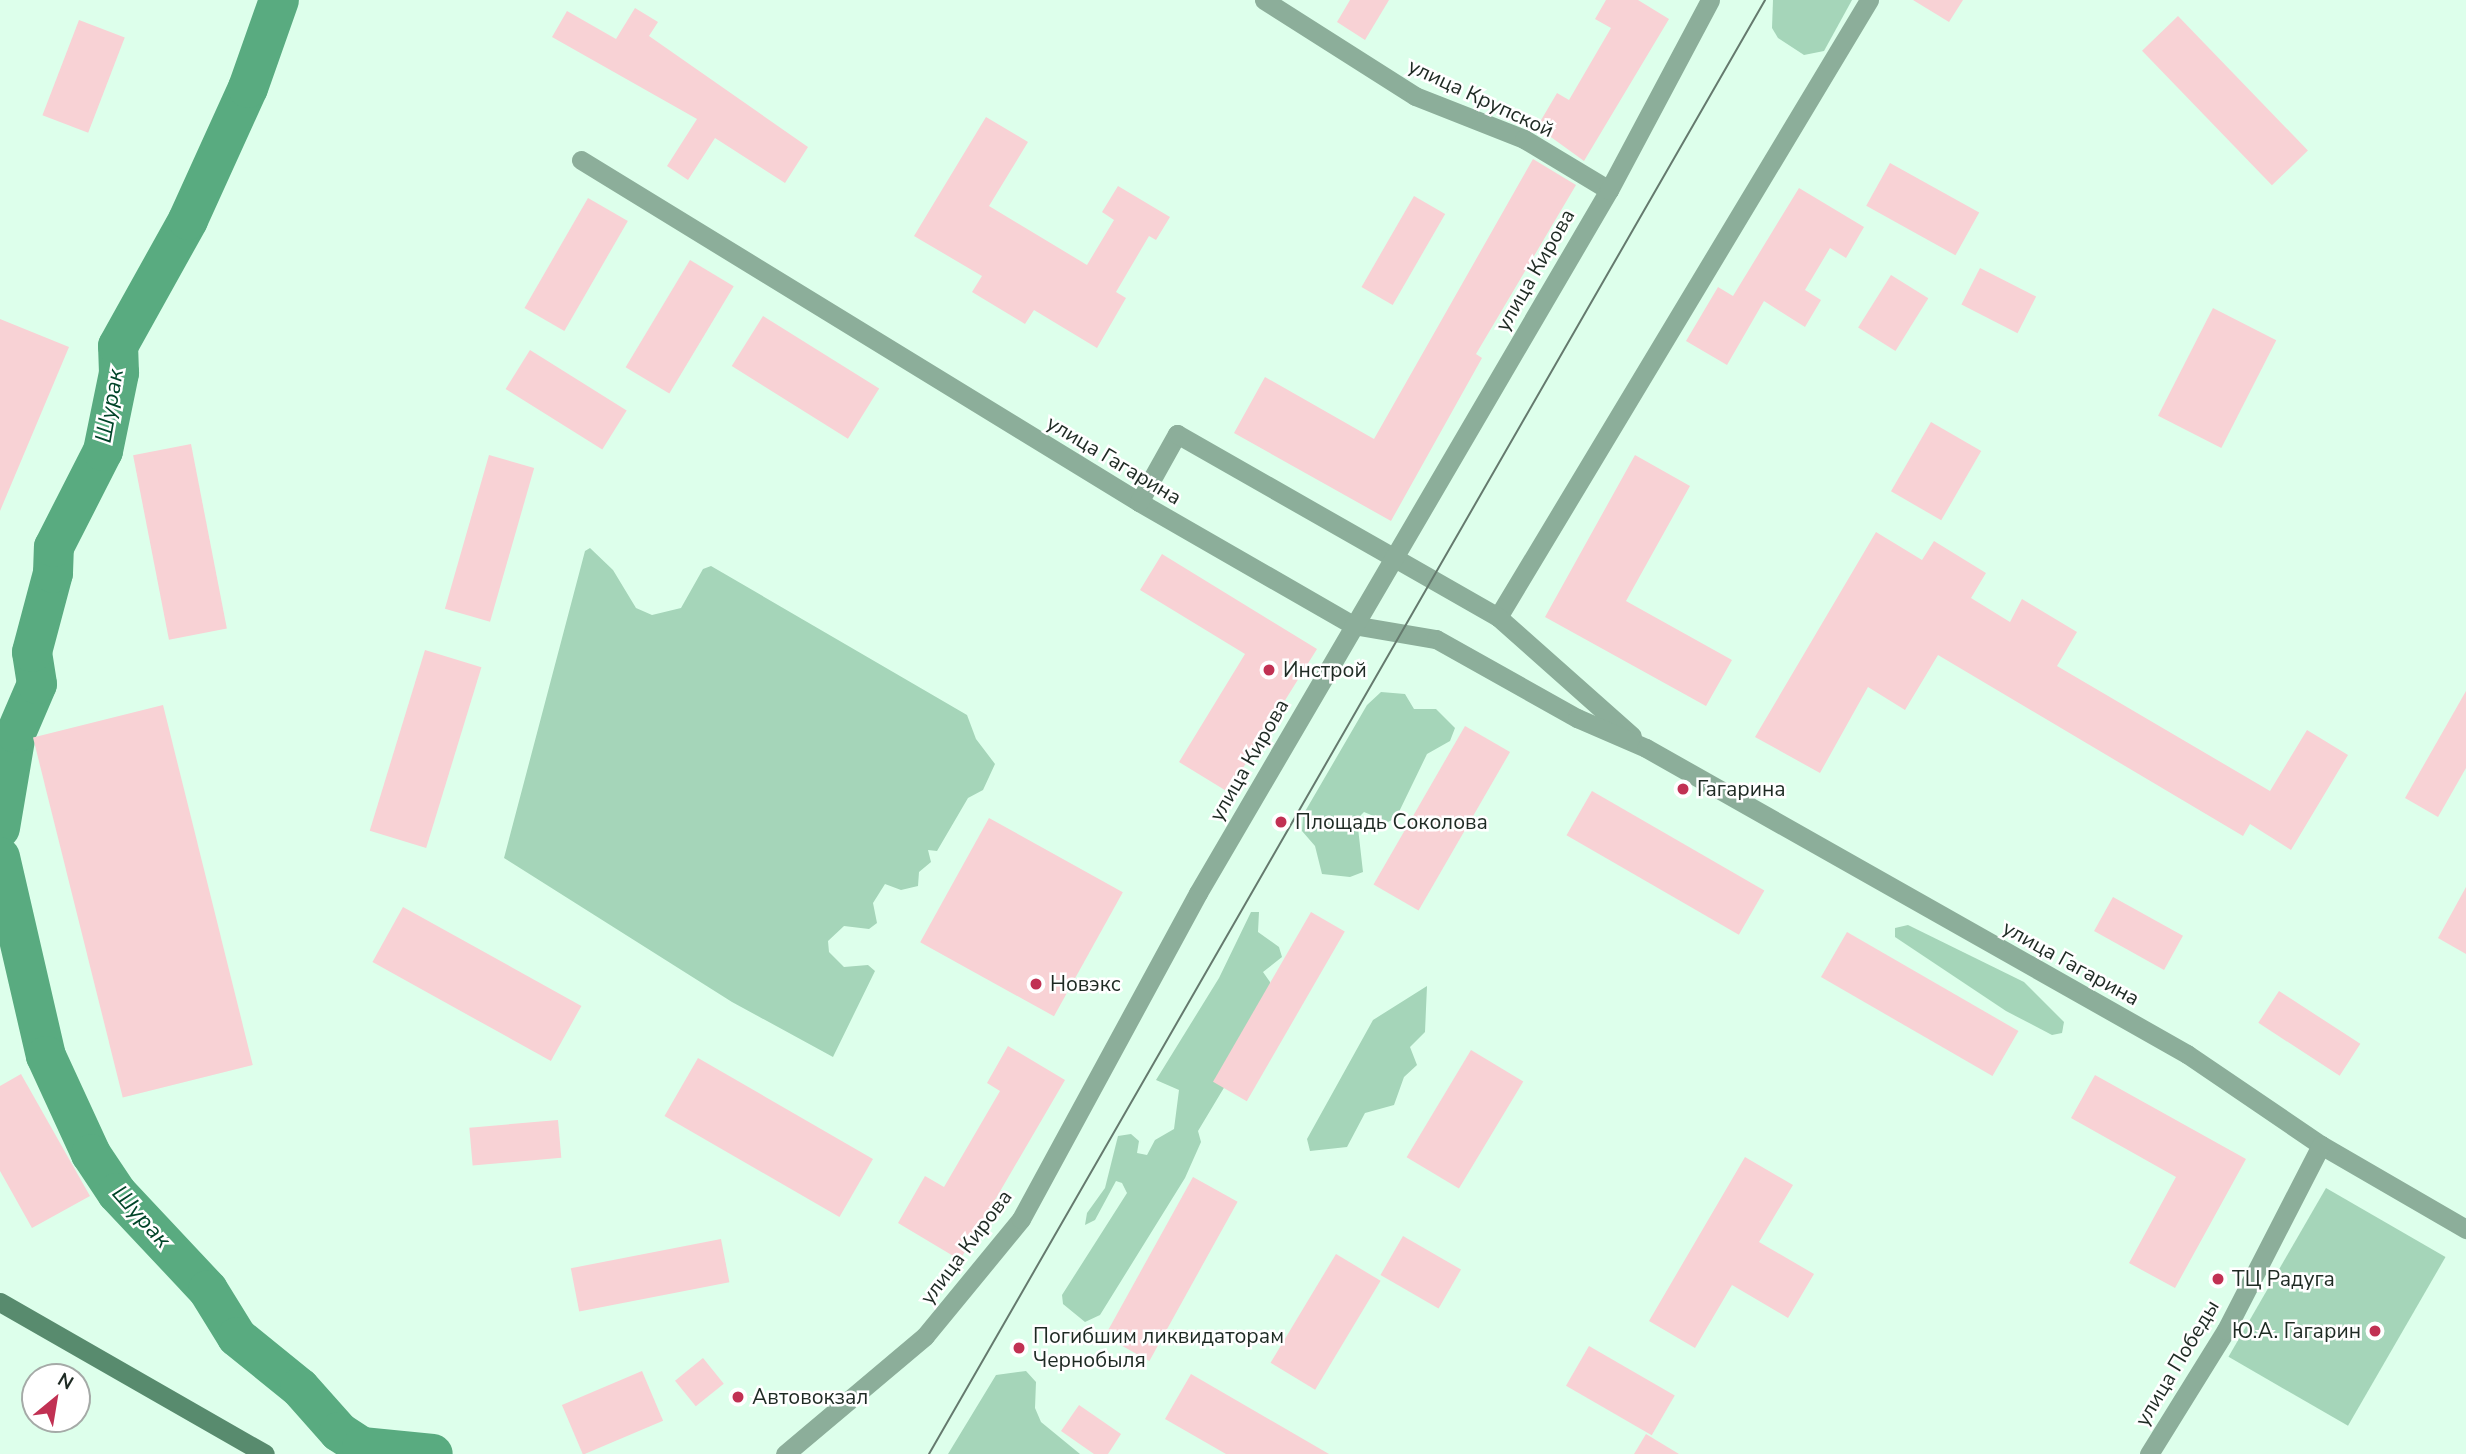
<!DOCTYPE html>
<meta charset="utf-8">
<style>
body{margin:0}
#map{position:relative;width:2466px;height:1454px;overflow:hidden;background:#ddffeb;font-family:"Nunito Sans",sans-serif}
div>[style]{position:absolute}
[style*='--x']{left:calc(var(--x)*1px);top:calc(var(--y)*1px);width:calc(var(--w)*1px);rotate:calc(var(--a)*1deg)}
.green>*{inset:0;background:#a5d5b9;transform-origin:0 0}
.river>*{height:40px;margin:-20px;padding:0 20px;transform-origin:20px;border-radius:20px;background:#59ab80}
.building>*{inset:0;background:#f8d2d5;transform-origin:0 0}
.minor>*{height:19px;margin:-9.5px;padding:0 9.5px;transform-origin:9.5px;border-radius:9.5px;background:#8cae9a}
.tertiary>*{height:19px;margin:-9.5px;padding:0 9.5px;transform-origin:9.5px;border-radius:9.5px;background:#8cae9a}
.secondary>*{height:19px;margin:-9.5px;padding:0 9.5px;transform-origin:9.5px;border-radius:9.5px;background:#588b6e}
.tram>*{height:2px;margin:-1px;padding:0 1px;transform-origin:1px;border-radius:1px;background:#657a6e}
.dots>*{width:19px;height:19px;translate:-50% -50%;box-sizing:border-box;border:4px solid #fff;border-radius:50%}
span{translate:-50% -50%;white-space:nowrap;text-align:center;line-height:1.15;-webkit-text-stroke:5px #fff;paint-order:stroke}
.street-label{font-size:21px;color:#1e2a23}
.poi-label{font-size:21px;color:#1e2a23}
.left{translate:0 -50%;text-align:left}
.right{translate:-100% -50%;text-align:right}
.water-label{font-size:23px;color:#004428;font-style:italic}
.north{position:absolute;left:21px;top:1363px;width:70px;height:70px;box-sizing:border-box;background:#fff;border:2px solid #a5aaa7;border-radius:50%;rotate:30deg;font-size:19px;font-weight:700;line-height:28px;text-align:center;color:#1e2a23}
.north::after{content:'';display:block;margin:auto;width:24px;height:32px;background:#c13153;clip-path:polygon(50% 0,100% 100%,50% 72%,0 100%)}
</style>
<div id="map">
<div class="green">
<div style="clip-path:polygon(1773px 0,1852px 0,1824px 51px,1804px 55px,1778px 38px,1772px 28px)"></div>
<div style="clip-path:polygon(590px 548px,613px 570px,636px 608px,652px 615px,681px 608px,703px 569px,711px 566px,967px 715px,976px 739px,995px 764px,983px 790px,968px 798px,937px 851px,928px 850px,931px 862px,919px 872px,918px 886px,901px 890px,885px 884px,873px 903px,877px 923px,869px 929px,844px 926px,828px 941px,829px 952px,844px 967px,868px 965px,875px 971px,833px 1057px,732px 1002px,504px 858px,585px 551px)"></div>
<div style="clip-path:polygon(1381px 692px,1405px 694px,1414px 709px,1436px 709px,1455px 728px,1450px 741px,1427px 754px,1396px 818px,1388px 822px,1364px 812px,1357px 819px,1363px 872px,1350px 877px,1322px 874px,1315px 846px,1302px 831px,1303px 815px,1367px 705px)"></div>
<div style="clip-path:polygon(1251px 912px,1259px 912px,1258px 932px,1279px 947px,1282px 957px,1263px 972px,1270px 982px,1270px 1011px,1198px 1131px,1201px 1142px,1185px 1178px,1100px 1315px,1085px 1322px,1063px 1304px,1062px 1295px,1127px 1193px,1122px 1183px,1116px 1181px,1095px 1220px,1085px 1225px,1087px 1213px,1105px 1188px,1118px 1136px,1131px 1134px,1139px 1141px,1137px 1153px,1147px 1155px,1155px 1140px,1174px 1129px,1179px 1090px,1156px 1080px,1219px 978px)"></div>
<div style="clip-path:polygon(1908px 925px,2024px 982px,2064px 1022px,2062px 1033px,2052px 1035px,2006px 1011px,1895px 937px,1895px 928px)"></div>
<div style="clip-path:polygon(1427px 986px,1425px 1032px,1410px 1047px,1417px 1065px,1404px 1077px,1394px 1105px,1365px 1113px,1347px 1147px,1310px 1151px,1307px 1139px,1373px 1020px)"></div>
<div style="left:2326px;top:1188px;width:138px;height:195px;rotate:30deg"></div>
<div style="clip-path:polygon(1026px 1371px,1036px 1382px,1035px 1408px,1041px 1422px,1080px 1454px,948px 1454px,996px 1375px)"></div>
</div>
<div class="river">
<div style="--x:0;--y:828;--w:96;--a:-80.4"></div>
<div style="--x:16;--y:733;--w:53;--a:-66.8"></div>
<div style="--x:37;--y:684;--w:32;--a:-99"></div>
<div style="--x:32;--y:652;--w:82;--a:-75.1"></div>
<div style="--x:53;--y:573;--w:26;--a:-88"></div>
<div style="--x:54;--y:547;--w:108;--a:-63"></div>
<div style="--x:103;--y:451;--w:80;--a:-78.4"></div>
<div style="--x:119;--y:373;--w:27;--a:-92"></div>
<div style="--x:118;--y:346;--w:144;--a:-60.9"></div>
<div style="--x:188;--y:220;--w:145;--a:-65.6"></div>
<div style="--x:248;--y:88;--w:93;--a:-70.6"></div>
<div style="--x:0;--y:857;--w:204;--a:77"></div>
<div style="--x:46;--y:1056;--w:108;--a:65.3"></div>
<div style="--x:91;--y:1154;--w:47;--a:56.3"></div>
<div style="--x:117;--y:1193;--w:133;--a:46.8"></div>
<div style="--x:208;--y:1290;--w:55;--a:58.3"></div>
<div style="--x:237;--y:1337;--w:81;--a:39"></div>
<div style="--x:300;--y:1388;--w:59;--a:48.4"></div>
<div style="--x:339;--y:1432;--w:27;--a:33"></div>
<div style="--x:362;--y:1447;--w:71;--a:5.6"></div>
</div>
<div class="building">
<div style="clip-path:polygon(1350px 0,1389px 0,1365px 40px,1337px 22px)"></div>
<div style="clip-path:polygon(1606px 0,1638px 0,1669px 19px,1584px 161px,1537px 127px,1557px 93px,1569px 100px,1611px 28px,1595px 19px)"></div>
<div style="clip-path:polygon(1913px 0,1963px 0,1949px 22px)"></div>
<div style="clip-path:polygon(635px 8px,658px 22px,649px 36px,808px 147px,785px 183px,715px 138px,688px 180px,667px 166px,697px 119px,552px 37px,567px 11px,616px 39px)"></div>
<div style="left:2178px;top:16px;width:187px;height:50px;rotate:46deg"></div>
<div style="left:79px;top:20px;width:49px;height:102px;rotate:21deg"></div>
<div style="clip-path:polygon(986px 117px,1028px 142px,989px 206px,1087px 265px,1114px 220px,1102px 212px,1118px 186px,1170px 217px,1156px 240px,1149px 236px,1116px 292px,1126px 298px,1097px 348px,1034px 310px,1025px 324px,972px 292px,982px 276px,914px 236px)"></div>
<div style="clip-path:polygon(1533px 159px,1576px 185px,1476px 354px,1482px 358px,1391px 521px,1234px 433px,1265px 377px,1374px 439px)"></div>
<div style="left:1890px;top:163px;width:102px;height:49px;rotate:29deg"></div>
<div style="clip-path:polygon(1799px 188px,1864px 227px,1846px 258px,1830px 248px,1805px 290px,1821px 300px,1805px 327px,1764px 301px,1727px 365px,1686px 341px,1718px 287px,1733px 296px)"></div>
<div style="left:1414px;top:196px;width:36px;height:105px;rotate:30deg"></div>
<div style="left:588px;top:198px;width:46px;height:127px;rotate:30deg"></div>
<div style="left:690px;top:260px;width:51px;height:125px;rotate:31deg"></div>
<div style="left:1980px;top:268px;width:63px;height:41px;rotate:27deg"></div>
<div style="left:1891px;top:275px;width:44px;height:62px;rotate:32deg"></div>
<div style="left:2213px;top:308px;width:71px;height:121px;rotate:27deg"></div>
<div style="left:763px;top:316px;width:137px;height:59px;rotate:32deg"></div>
<div style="clip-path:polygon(0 319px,69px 347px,0 511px)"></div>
<div style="left:530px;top:350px;width:114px;height:46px;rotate:32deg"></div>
<div style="left:1931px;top:422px;width:58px;height:80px;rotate:30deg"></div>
<div style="left:191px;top:444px;width:188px;height:59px;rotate:79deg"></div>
<div style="left:489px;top:455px;width:47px;height:160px;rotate:16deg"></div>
<div style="clip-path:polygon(1635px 455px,1690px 486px,1626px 601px,1732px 660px,1706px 706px,1545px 617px)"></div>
<div style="clip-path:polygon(1876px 532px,1922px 560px,1934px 541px,1986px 573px,1971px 598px,2010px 622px,2022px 599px,2077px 632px,2057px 666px,2270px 791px,2307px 730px,2348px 755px,2291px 850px,2250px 824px,2243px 836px,1938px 655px,1905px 710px,1868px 687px,1820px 773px,1755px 737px)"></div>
<div style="clip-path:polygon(1162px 554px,1317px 649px,1228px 792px,1179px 762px,1245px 654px,1140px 590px)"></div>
<div style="left:425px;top:650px;width:59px;height:189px;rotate:17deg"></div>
<div style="clip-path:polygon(2466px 691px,2466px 768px,2438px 817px,2405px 798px)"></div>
<div style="left:163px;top:705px;width:371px;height:134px;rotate:76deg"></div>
<div style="left:1465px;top:726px;width:52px;height:183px;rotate:30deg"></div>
<div style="left:1592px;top:791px;width:199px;height:51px;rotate:30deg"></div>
<div style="left:989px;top:818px;width:153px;height:142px;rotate:29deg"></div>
<div style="clip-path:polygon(2466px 887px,2466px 954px,2438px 938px)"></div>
<div style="left:2113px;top:897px;width:80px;height:39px;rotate:29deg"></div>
<div style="left:403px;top:907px;width:204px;height:63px;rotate:29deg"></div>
<div style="left:1311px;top:912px;width:39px;height:196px;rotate:30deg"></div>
<div style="left:1847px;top:932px;width:198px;height:52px;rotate:30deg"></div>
<div style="left:2279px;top:991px;width:97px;height:38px;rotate:33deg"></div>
<div style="clip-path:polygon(1008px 1046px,1065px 1080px,960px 1260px,898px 1223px,925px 1176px,944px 1187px,1000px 1091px,987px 1083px)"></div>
<div style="left:1471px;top:1050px;width:61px;height:125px;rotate:31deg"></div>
<div style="left:698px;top:1058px;width:202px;height:67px;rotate:30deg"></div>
<div style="clip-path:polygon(21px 1074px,90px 1196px,32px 1228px,0 1171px,0 1086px)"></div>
<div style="clip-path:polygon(2095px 1075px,2246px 1159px,2175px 1288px,2129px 1263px,2176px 1177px,2071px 1118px)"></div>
<div style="left:558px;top:1120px;width:38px;height:89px;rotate:85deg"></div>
<div style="clip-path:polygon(1745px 1157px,1793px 1185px,1759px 1242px,1814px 1274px,1788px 1318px,1732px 1285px,1695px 1348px,1649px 1321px)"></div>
<div style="left:1193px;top:1177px;width:51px;height:182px;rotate:29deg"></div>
<div style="left:1403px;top:1236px;width:67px;height:45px;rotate:30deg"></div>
<div style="left:721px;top:1239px;width:44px;height:153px;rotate:79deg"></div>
<div style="left:1336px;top:1254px;width:52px;height:127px;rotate:31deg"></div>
<div style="left:1589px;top:1346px;width:99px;height:46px;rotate:30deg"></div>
<div style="left:703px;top:1358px;width:33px;height:36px;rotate:51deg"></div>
<div style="left:642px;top:1371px;width:54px;height:87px;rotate:67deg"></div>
<div style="clip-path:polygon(1191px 1374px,1329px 1454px,1226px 1454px,1165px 1419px)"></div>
<div style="clip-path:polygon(1079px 1405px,1121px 1434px,1108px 1454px,1094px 1454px,1061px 1431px)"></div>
<div style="clip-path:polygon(1646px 1434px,1679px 1454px,1634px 1454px)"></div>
</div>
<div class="minor">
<div style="--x:1264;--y:0;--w:179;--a:32.4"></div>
<div style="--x:1415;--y:96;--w:117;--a:21.5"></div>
<div style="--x:1524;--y:139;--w:99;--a:31"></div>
<div style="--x:581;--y:160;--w:654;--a:31.5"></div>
<div style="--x:1139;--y:502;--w:247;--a:29.9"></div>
<div style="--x:1139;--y:502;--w:78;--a:-60.8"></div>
<div style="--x:1177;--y:434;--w:249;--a:29.7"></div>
<div style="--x:1498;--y:617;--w:720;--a:-58.98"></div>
</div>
<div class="tertiary">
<div style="--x:1393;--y:557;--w:121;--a:29.7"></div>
<div style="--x:1498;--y:617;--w:179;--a:41.6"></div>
<div style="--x:1353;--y:625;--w:84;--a:9.6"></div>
<div style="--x:1436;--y:639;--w:162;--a:29.3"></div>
<div style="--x:1577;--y:718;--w:75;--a:23.5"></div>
<div style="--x:1646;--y:748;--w:622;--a:29.49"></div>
<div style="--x:2187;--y:1054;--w:162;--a:34.2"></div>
<div style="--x:2321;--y:1145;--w:168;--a:30.1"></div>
<div style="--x:785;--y:1454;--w:183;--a:-40.1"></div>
<div style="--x:925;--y:1336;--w:151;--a:-50.6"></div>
<div style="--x:1021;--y:1219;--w:371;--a:-61.5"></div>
<div style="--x:1198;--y:893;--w:814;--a:-59.69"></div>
<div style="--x:1609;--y:190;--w:215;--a:-62"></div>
<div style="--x:2149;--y:1454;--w:146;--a:-58.2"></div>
<div style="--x:2226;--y:1330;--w:208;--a:-62.8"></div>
</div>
<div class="secondary">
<div style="--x:0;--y:1302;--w:305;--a:29.8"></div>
</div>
<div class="tram">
<div style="--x:929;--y:1454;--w:1677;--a:-60.1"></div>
</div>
<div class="dots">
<div style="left:1269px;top:670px;background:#c13153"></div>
<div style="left:1683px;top:789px;background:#c13153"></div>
<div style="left:1281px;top:822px;background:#c13153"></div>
<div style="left:1036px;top:984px;background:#c13153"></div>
<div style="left:2218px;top:1279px;background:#c13153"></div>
<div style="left:2375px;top:1331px;background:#c13153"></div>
<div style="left:1019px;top:1348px;background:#c13153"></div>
<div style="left:738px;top:1397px;background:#c13153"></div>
</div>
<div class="street-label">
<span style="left:1481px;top:98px;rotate:25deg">улица Крупской</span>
<span style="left:1535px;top:270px;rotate:-60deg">улица Кирова</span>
<span style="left:1114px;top:460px;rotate:31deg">улица Гагарина</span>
<span style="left:1249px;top:760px;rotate:-60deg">улица Кирова</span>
<span style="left:2071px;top:963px;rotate:29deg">улица Гагарина</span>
<span style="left:966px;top:1247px;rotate:-53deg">улица Кирова</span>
<span style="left:2177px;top:1363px;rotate:-59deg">улица Победы</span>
</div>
<div class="poi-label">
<span class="left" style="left:1283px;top:670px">Инстрой</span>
<span class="left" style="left:1697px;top:789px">Гагарина</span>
<span class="left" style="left:1295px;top:822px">Площадь Соколова</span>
<span class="left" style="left:1050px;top:984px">Новэкс</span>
<span class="left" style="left:2232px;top:1279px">ТЦ Радуга</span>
<span class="right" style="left:2361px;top:1331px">Ю.А. Гагарин</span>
<span class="left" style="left:1033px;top:1348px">Погибшим ликвидаторам<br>Чернобыля</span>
<span class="left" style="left:752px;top:1397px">Автовокзал</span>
</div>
<div class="water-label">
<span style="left:110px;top:406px;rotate:-80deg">Шурак</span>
<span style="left:141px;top:1217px;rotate:48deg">Шурак</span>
</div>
<div class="north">N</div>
</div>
